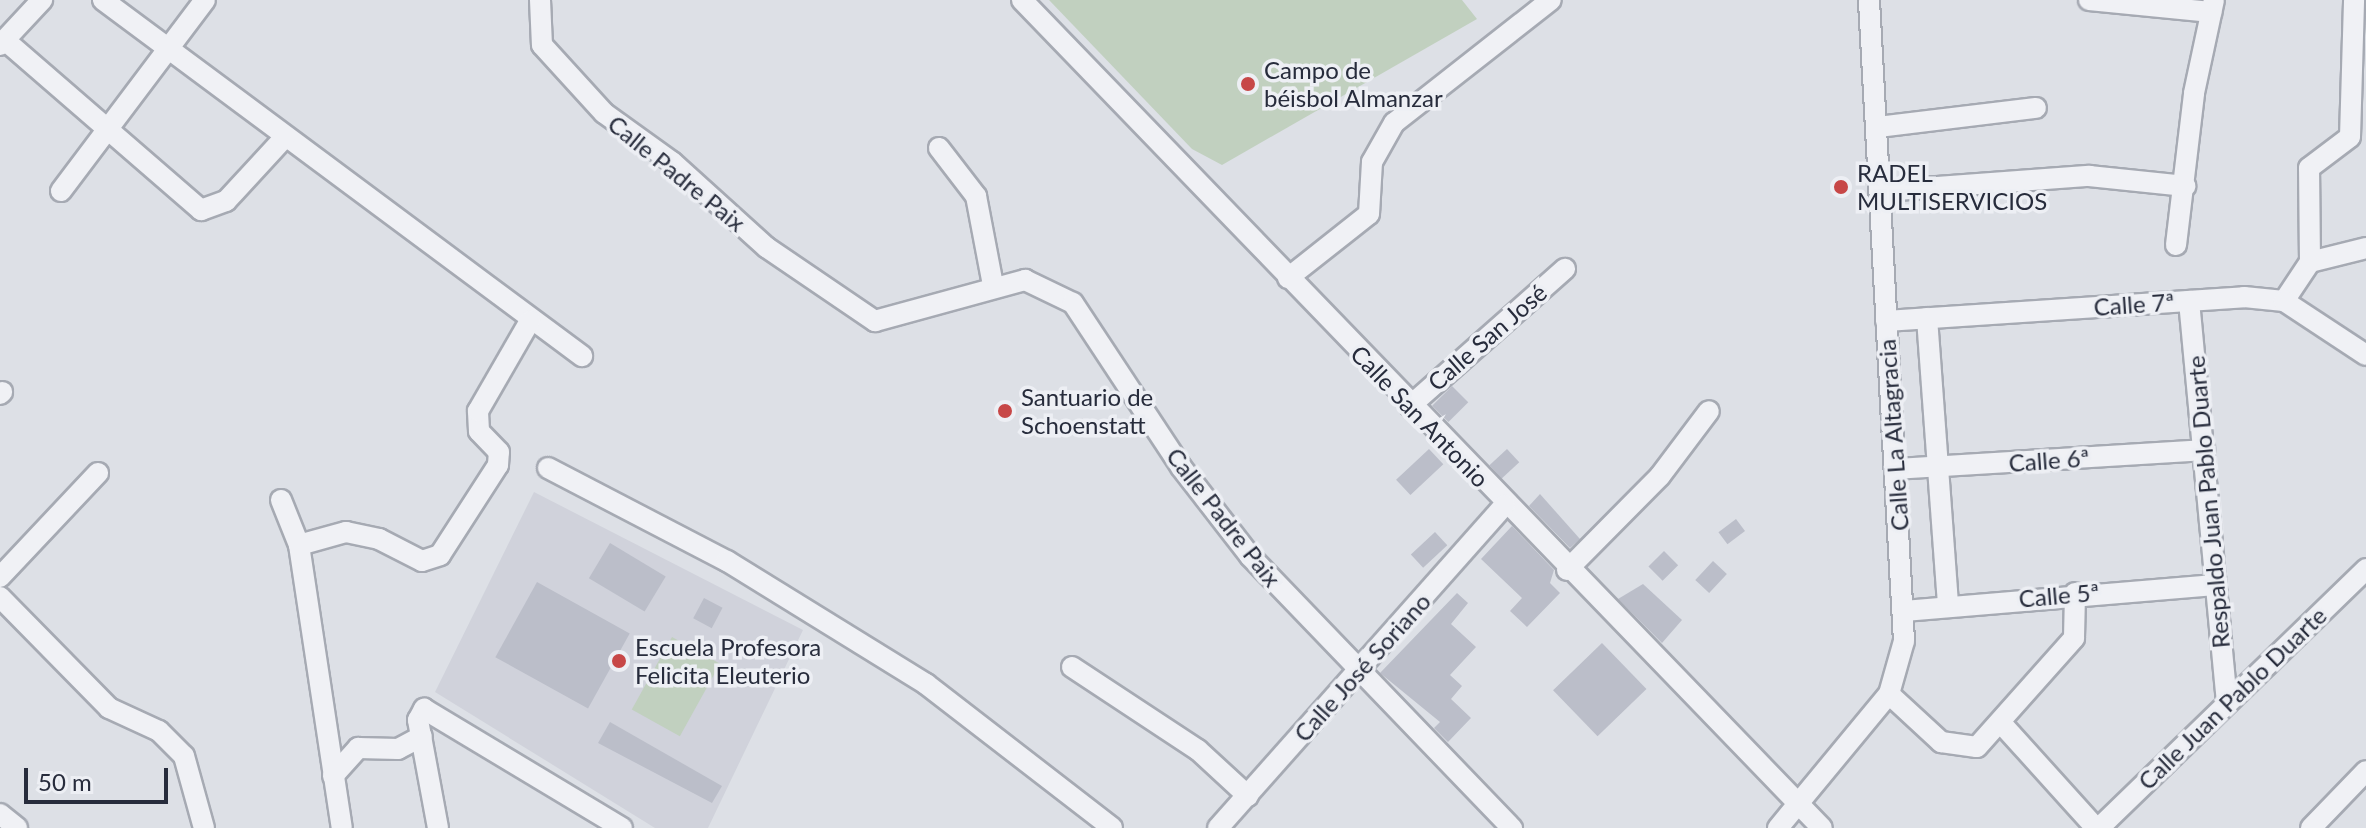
<!DOCTYPE html>
<meta charset="utf-8">
<style>
body{margin:0}
#map{position:relative;width:2366px;height:828px;overflow:hidden;background:#dde0e6;font-family:Lato,sans-serif}
div>[style]{position:absolute}
[style*='--x']{left:calc(var(--x)*1px);top:calc(var(--y)*1px);width:calc(var(--w)*1px);rotate:calc(var(--a)*1deg)}
.built>*{inset:0;background:#d0d2db}
.green>*{inset:0;background:#c1d0bf;transform-origin:0 0}
.building>*{inset:0;background:#bbbec9;transform-origin:0 0}
.roads{filter:drop-shadow(2px 0 #a6aab3) drop-shadow(-2px 0 #a6aab3) drop-shadow(0 2px #a6aab3) drop-shadow(0 -2px #a6aab3)}
.minor>*{height:20px;margin:-10px;padding:0 10px;transform-origin:10px;border-radius:10px;background:#f0f1f5}
.dots>*{width:22px;height:22px;translate:-50% -50%;box-sizing:border-box;border:4px solid #edeff4;border-radius:50%}
span{translate:-50% -50%;white-space:nowrap;text-align:center;line-height:1.15;-webkit-text-stroke:7px #edeff4;paint-order:stroke}
.poi-label{font-size:24px;color:#272c3c}
.left{translate:0 -50%;text-align:left}
.street-label{font-size:24px;color:#272c3c}
.scale{position:absolute;left:24px;top:768px;width:144px;height:36px;box-sizing:border-box;border:4px solid #272c3c;border-top:0;padding-left:10px;font-size:24px;line-height:28px;white-space:nowrap;color:#272c3c;-webkit-text-stroke:6px #edeff4;paint-order:stroke}
</style>
<div id="map">
<div class="built">
<div style="clip-path:polygon(534px 492px,803px 630px,708px 828px,655px 828px,435px 692px)"></div>
</div>
<div class="green">
<div style="clip-path:polygon(1049px 0,1462px 0,1477px 19px,1222px 165px,1192px 149px)"></div>
<div style="left:672px;top:637px;width:55px;height:83px;rotate:29deg"></div>
</div>
<div class="building">
<div style="left:1452px;top:386px;width:23px;height:28px;rotate:45deg"></div>
<div style="left:1429px;top:449px;width:21px;height:45px;rotate:47deg"></div>
<div style="left:1507px;top:449px;width:18px;height:24px;rotate:47deg"></div>
<div style="clip-path:polygon(1540px 494px,1580px 539px,1570px 548px,1529px 506px)"></div>
<div style="left:1736px;top:519px;width:15px;height:22px;rotate:53deg"></div>
<div style="clip-path:polygon(1512px 526px,1554px 570px,1550px 583px,1560px 593px,1527px 627px,1510px 611px,1522px 598px,1481px 559px)"></div>
<div style="left:1435px;top:532px;width:18px;height:33px;rotate:47deg"></div>
<div style="left:610px;top:543px;width:65px;height:41px;rotate:31deg"></div>
<div style="left:1664px;top:551px;width:20px;height:22px;rotate:45deg"></div>
<div style="left:1713px;top:561px;width:19px;height:26px;rotate:43deg"></div>
<div style="left:537px;top:582px;width:106px;height:86px;rotate:29deg"></div>
<div style="clip-path:polygon(1643px 584px,1682px 620px,1662px 643px,1618px 599px)"></div>
<div style="clip-path:polygon(1457px 593px,1468px 603px,1451px 624px,1476px 647px,1450px 675px,1462px 686px,1451px 699px,1471px 718px,1448px 742px,1434px 728px,1440px 722px,1380px 673px)"></div>
<div style="left:704px;top:598px;width:21px;height:23px;rotate:28deg"></div>
<div style="left:1602px;top:643px;width:64px;height:68px;rotate:46deg"></div>
<div style="clip-path:polygon(610px 722px,722px 786px,712px 803px,598px 743px)"></div>
</div>
<div class="roads">
<div class="minor">
<div style="--x:103;--y:0;--w:597;--a:36.62"></div>
<div style="--x:540;--y:0;--w:45;--a:87.5"></div>
<div style="--x:542;--y:45;--w:92;--a:47.6"></div>
<div style="--x:604;--y:113;--w:84;--a:35.8"></div>
<div style="--x:672;--y:162;--w:127;--a:42.1"></div>
<div style="--x:766;--y:247;--w:132;--a:34.2"></div>
<div style="--x:875;--y:321;--w:156;--a:-15.3"></div>
<div style="--x:1025;--y:280;--w:53;--a:25.6"></div>
<div style="--x:1073;--y:303;--w:196;--a:56.6"></div>
<div style="--x:1181;--y:467;--w:113;--a:52.2"></div>
<div style="--x:1250;--y:556;--w:378;--a:46.1"></div>
<div style="--x:1022;--y:0;--w:1151;--a:45.99"></div>
<div style="--x:2089;--y:0;--w:123;--a:5.6"></div>
<div style="--x:7;--y:42;--w:257;--a:40.9"></div>
<div style="--x:201;--y:210;--w:27;--a:-20"></div>
<div style="--x:226;--y:201;--w:87;--a:-47.3"></div>
<div style="--x:0;--y:45;--w:62;--a:-47"></div>
<div style="--x:1878;--y:127;--w:159;--a:-6.9"></div>
<div style="--x:939;--y:148;--w:61;--a:52.4"></div>
<div style="--x:976;--y:196;--w:91;--a:79.2"></div>
<div style="--x:61;--y:191;--w:239;--a:-53"></div>
<div style="--x:1883;--y:191;--w:207;--a:-4.2"></div>
<div style="--x:2089;--y:176;--w:97;--a:5.9"></div>
<div style="--x:2176;--y:245;--w:153;--a:-83.2"></div>
<div style="--x:2194;--y:93;--w:95;--a:-77.9"></div>
<div style="--x:2310;--y:262;--w:94;--a:-90.6"></div>
<div style="--x:2309;--y:168;--w:51;--a:-37.1"></div>
<div style="--x:2350;--y:137;--w:137;--a:-88.3"></div>
<div style="--x:1288;--y:278;--w:103;--a:-38.3"></div>
<div style="--x:1369;--y:214;--w:52;--a:-86.7"></div>
<div style="--x:1372;--y:162;--w:45;--a:-60.6"></div>
<div style="--x:1394;--y:123;--w:199;--a:-38.1"></div>
<div style="--x:2189;--y:301;--w:404;--a:84.6"></div>
<div style="--x:2284;--y:301;--w:47;--a:-56.3"></div>
<div style="--x:2310;--y:262;--w:58;--a:-14"></div>
<div style="--x:1927;--y:318;--w:289;--a:85.8"></div>
<div style="--x:1886;--y:321;--w:359;--a:-3.8"></div>
<div style="--x:2244;--y:297;--w:40;--a:5.7"></div>
<div style="--x:2284;--y:301;--w:98;--a:33.4"></div>
<div style="--x:0;--y:394;--w:3;--a:-45"></div>
<div style="--x:1410;--y:406;--w:207;--a:-41.5"></div>
<div style="--x:548;--y:468;--w:202;--a:27.5"></div>
<div style="--x:727;--y:561;--w:234;--a:31.7"></div>
<div style="--x:926;--y:684;--w:235;--a:37.7"></div>
<div style="--x:1895;--y:469;--w:310;--a:-3.5"></div>
<div style="--x:281;--y:500;--w:48;--a:68.2"></div>
<div style="--x:299;--y:545;--w:286;--a:81.4"></div>
<div style="--x:299;--y:545;--w:49;--a:-15.5"></div>
<div style="--x:346;--y:532;--w:34;--a:12"></div>
<div style="--x:379;--y:539;--w:48;--a:27.1"></div>
<div style="--x:422;--y:561;--w:19;--a:-18"></div>
<div style="--x:440;--y:555;--w:107;--a:-57.2"></div>
<div style="--x:498;--y:465;--w:13;--a:-86"></div>
<div style="--x:499;--y:452;--w:29;--a:-134"></div>
<div style="--x:479;--y:431;--w:20;--a:-93"></div>
<div style="--x:478;--y:411;--w:104;--a:-60"></div>
<div style="--x:1567;--y:570;--w:132;--a:-45.3"></div>
<div style="--x:1660;--y:476;--w:81;--a:-53"></div>
<div style="--x:0;--y:577;--w:143;--a:-46.7"></div>
<div style="--x:0;--y:597;--w:156;--a:45.5"></div>
<div style="--x:109;--y:708;--w:55;--a:24.7"></div>
<div style="--x:159;--y:731;--w:35;--a:45"></div>
<div style="--x:184;--y:756;--w:75;--a:74.5"></div>
<div style="--x:1905;--y:611;--w:310;--a:-4.8"></div>
<div style="--x:1072;--y:667;--w:151;--a:33.4"></div>
<div style="--x:1198;--y:750;--w:68;--a:42.6"></div>
<div style="--x:1889;--y:694;--w:71;--a:42.7"></div>
<div style="--x:1941;--y:742;--w:36;--a:8"></div>
<div style="--x:1977;--y:747;--w:146;--a:-48.3"></div>
<div style="--x:2074;--y:638;--w:45;--a:-88.7"></div>
<div style="--x:2001;--y:723;--w:142;--a:47.9"></div>
<div style="--x:333;--y:776;--w:38;--a:-48"></div>
<div style="--x:358;--y:748;--w:40;--a:1.4"></div>
<div style="--x:398;--y:749;--w:27;--a:-28"></div>
<div style="--x:0;--y:814;--w:22;--a:39"></div>
<div style="--x:438;--y:828;--w:110;--a:-100.5"></div>
<div style="--x:418;--y:720;--w:13;--a:-61"></div>
<div style="--x:424;--y:709;--w:231;--a:31"></div>
<div style="--x:1218;--y:828;--w:432;--a:-48.4"></div>
<div style="--x:1778;--y:828;--w:174;--a:-50.4"></div>
<div style="--x:1889;--y:694;--w:55;--a:-74.2"></div>
<div style="--x:1904;--y:641;--w:642;--a:-93.13"></div>
<div style="--x:2099;--y:828;--w:372;--a:-44.1"></div>
<div style="--x:2311;--y:828;--w:79;--a:-46"></div>
</div>
</div>
<div class="dots">
<div style="left:1248px;top:84px;background:#c74747"></div>
<div style="left:1841px;top:187px;background:#c74747"></div>
<div style="left:1005px;top:411px;background:#c74747"></div>
<div style="left:619px;top:661px;background:#c74747"></div>
</div>
<div class="poi-label">
<span class="left" style="left:1264px;top:84px">Campo de<br>béisbol Almanzar</span>
<span class="left" style="left:1857px;top:187px">RADEL<br>MULTISERVICIOS</span>
<span class="left" style="left:1021px;top:411px">Santuario de<br>Schoenstatt</span>
<span class="left" style="left:635px;top:661px">Escuela Profesora<br>Felicita Eleuterio</span>
</div>
<div class="street-label">
<span style="left:677px;top:173px;rotate:39deg">Calle Padre Paix</span>
<span style="left:2134px;top:304px;rotate:-4deg">Calle 7ª</span>
<span style="left:1487px;top:337px;rotate:-41deg">Calle San José</span>
<span style="left:1420px;top:416px;rotate:46deg">Calle San Antonio</span>
<span style="left:1893px;top:435px;rotate:-94deg">Calle La Altagracia</span>
<span style="left:2049px;top:460px;rotate:-4deg">Calle 6ª</span>
<span style="left:2208px;top:502px;rotate:-95deg">Respaldo Juan Pablo Duarte</span>
<span style="left:1224px;top:517px;rotate:52deg">Calle Padre Paix</span>
<span style="left:2059px;top:595px;rotate:-5deg">Calle 5ª</span>
<span style="left:1362px;top:667px;rotate:-48deg">Calle José Soriano</span>
<span style="left:2232px;top:698px;rotate:-44deg">Calle Juan Pablo Duarte</span>
</div>
<div class="scale">50 m</div>
</div>
